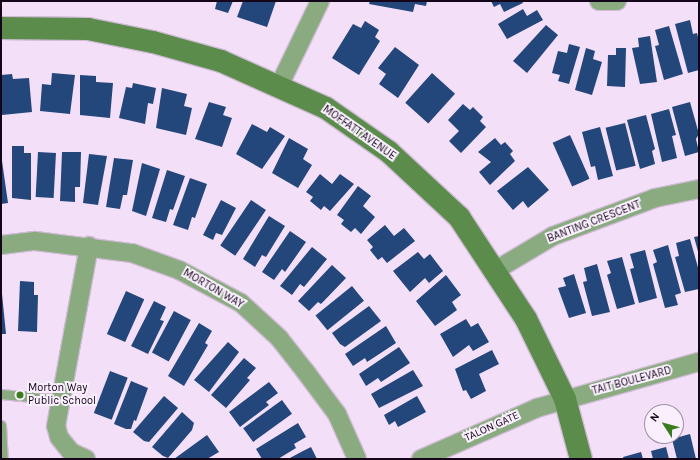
<!DOCTYPE html>
<style>
body{margin:0}
#map{position:relative;width:700px;height:460px;overflow:hidden;background:#f3dff8;font-family:Karla,sans-serif}
div>[style]{position:absolute}
[style*='--x']{left:calc(var(--x)*1px);top:calc(var(--y)*1px);width:calc(var(--w)*1px);rotate:calc(var(--a)*1deg)}
.building>*{inset:0;background:#23467b;transform-origin:0 0}
.roads{filter:drop-shadow(1px 0 #cfbcd4) drop-shadow(-1px 0 #cfbcd4) drop-shadow(0 1px #cfbcd4) drop-shadow(0 -1px #cfbcd4)}
.lane>*{height:9px;margin:-4.5px;padding:0 4.5px;transform-origin:4.5px;border-radius:4.5px;background:#8aab80}
.street>*{height:18px;margin:-9px;padding:0 9px;transform-origin:9px;border-radius:9px;background:#8aab80}
.secondary>*{height:22px;margin:-11px;padding:0 11px;transform-origin:11px;border-radius:11px;background:#5b8c4c}
.dots>*{width:11px;height:11px;translate:-50% -50%;box-sizing:border-box;border:2px solid #faf0fd;border-radius:50%}
span{translate:-50% -50%;white-space:nowrap;text-align:center;line-height:1.15;-webkit-text-stroke:4px #faf0fd;paint-order:stroke}
.street-label{font-size:11px;color:#15051a}
.poi-label{font-size:11px;color:#15051a}
.left{translate:0 -50%;text-align:left}
.frame{position:absolute;inset:0;border:2px solid #15051a;pointer-events:none}
.north{position:absolute;left:644px;top:404px;width:40px;height:40px;box-sizing:border-box;background:#faf0fd;border:1px solid #9e92a2;border-radius:50%;rotate:306deg;font-size:11px;font-weight:700;line-height:16px;text-align:center;color:#15051a}
.north::after{content:'';display:block;margin:auto;width:14px;height:18px;background:#397d1f;clip-path:polygon(50% 0,100% 100%,50% 72%,0 100%)}
</style>
<div id="map">
<div class="building">
<div style="clip-path:polygon(217px 1px,233px 1px,228px 13px,215px 9px)"></div>
<div style="clip-path:polygon(243px 1px,276px 1px,267px 27px,237px 17px)"></div>
<div style="clip-path:polygon(370px 1px,427px 1px,426px 6px,415px 4px,413px 12px,369px 4px)"></div>
<div style="clip-path:polygon(491px 1px,522px 1px,523px 3px,504px 12px,500px 4px,494px 7px)"></div>
<div style="clip-path:polygon(523px 9px,527px 16px,537px 10px,543px 20px,507px 39px,498px 24px)"></div>
<div style="clip-path:polygon(690px 20px,693px 34px,697px 33px,699px 41px,699px 70px,688px 73px,675px 24px)"></div>
<div style="clip-path:polygon(365px 21px,379px 30px,375px 37px,380px 41px,359px 75px,332px 58px,353px 24px,361px 28px)"></div>
<div style="clip-path:polygon(546px 25px,558px 35px,527px 73px,513px 61px)"></div>
<div style="clip-path:polygon(669px 26px,683px 74px,664px 80px,655px 46px,659px 45px,655px 30px)"></div>
<div style="clip-path:polygon(650px 36px,657px 82px,640px 84px,632px 48px,639px 47px,638px 38px)"></div>
<div style="clip-path:polygon(569px 44px,580px 47px,569px 84px,558px 81px,560px 75px,552px 73px,558px 51px,567px 53px)"></div>
<div style="clip-path:polygon(395px 47px,419px 65px,398px 98px,379px 84px,386px 74px,378px 68px)"></div>
<div style="clip-path:polygon(586px 48px,595px 51px,593px 59px,602px 62px,592px 95px,575px 90px)"></div>
<div style="clip-path:polygon(616px 48px,626px 48px,625px 87px,607px 86px,608px 55px,616px 55px)"></div>
<div style="clip-path:polygon(52px 73px,75px 75px,70px 114px,40px 111px,42px 84px,51px 85px)"></div>
<div style="left:432px;top:73px;width:31px;height:40px;rotate:42deg"></div>
<div style="clip-path:polygon(12px 74px,13px 79px,29px 78px,32px 112px,2px 115px,1px 75px)"></div>
<div style="clip-path:polygon(80px 75px,96px 76px,96px 82px,113px 83px,110px 118px,80px 115px)"></div>
<div style="clip-path:polygon(133px 83px,156px 88px,153px 104px,148px 103px,145px 124px,119px 118px,126px 87px,132px 88px)"></div>
<div style="clip-path:polygon(162px 88px,187px 94px,184px 106px,192px 108px,186px 135px,156px 128px)"></div>
<div style="clip-path:polygon(209px 102px,226px 107px,223px 115px,232px 118px,222px 147px,195px 139px)"></div>
<div style="clip-path:polygon(690px 102px,699px 134px,696px 139px,699px 152px,685px 156px,672px 107px)"></div>
<div style="clip-path:polygon(463px 104px,470px 110px,473px 107px,483px 117px,480px 121px,486px 127px,461px 153px,449px 141px,459px 131px,448px 120px)"></div>
<div style="clip-path:polygon(669px 109px,676px 135px,672px 136px,677px 158px,662px 162px,651px 114px)"></div>
<div style="clip-path:polygon(646px 115px,655px 149px,652px 151px,655px 164px,640px 169px,627px 120px)"></div>
<div style="left:625px;top:123px;width:44px;height:20px;rotate:76deg"></div>
<div style="clip-path:polygon(252px 124px,267px 132px,270px 127px,285px 136px,262px 169px,236px 154px)"></div>
<div style="clip-path:polygon(600px 127px,613px 176px,598px 180px,595px 166px,591px 167px,582px 132px)"></div>
<div style="left:570px;top:135px;width:48px;height:19px;rotate:66deg"></div>
<div style="clip-path:polygon(289px 138px,308px 149px,303px 159px,312px 165px,298px 188px,272px 173px)"></div>
<div style="clip-path:polygon(495px 138px,501px 145px,505px 142px,513px 151px,510px 154px,515px 161px,490px 185px,479px 172px,491px 162px,478px 152px)"></div>
<div style="clip-path:polygon(12px 146px,24px 146px,24px 153px,31px 153px,31px 200px,12px 198px)"></div>
<div style="left:38px;top:152px;width:18px;height:45px;rotate:3deg"></div>
<div style="clip-path:polygon(62px 152px,81px 152px,80px 187px,75px 187px,75px 202px,60px 201px)"></div>
<div style="clip-path:polygon(1px 154px,8px 203px,1px 204px)"></div>
<div style="clip-path:polygon(89px 154px,107px 156px,98px 205px,83px 203px)"></div>
<div style="clip-path:polygon(114px 158px,133px 160px,127px 195px,123px 195px,120px 209px,106px 207px)"></div>
<div style="clip-path:polygon(142px 163px,160px 169px,146px 216px,132px 211px)"></div>
<div style="clip-path:polygon(528px 167px,549px 190px,528px 208px,523px 201px,513px 210px,497px 191px)"></div>
<div style="clip-path:polygon(167px 170px,185px 176px,173px 210px,170px 209px,166px 222px,152px 218px)"></div>
<div style="clip-path:polygon(320px 174px,332px 184px,340px 174px,354px 184px,330px 211px,324px 206px,321px 210px,310px 201px,313px 197px,306px 192px)"></div>
<div style="clip-path:polygon(190px 178px,207px 184px,195px 218px,192px 217px,188px 230px,173px 225px)"></div>
<div style="clip-path:polygon(358px 186px,371px 196px,363px 206px,375px 217px,361px 234px,355px 228px,351px 232px,341px 224px,344px 220px,337px 215px)"></div>
<div style="clip-path:polygon(221px 200px,236px 208px,222px 235px,216px 233px,213px 240px,203px 235px)"></div>
<div style="left:251px;top:200px;width:18px;height:55px;rotate:34deg"></div>
<div style="clip-path:polygon(269px 216px,285px 226px,266px 257px,262px 255px,255px 267px,243px 259px)"></div>
<div style="clip-path:polygon(385px 225px,394px 236px,404px 228px,415px 241px,387px 263px,382px 257px,378px 260px,370px 250px,373px 247px,367px 240px)"></div>
<div style="clip-path:polygon(290px 231px,306px 242px,285px 272px,282px 269px,274px 280px,262px 272px)"></div>
<div style="clip-path:polygon(699px 236px,699px 255px,694px 237px)"></div>
<div style="clip-path:polygon(690px 239px,699px 271px,699px 289px,685px 292px,675px 257px,679px 256px,676px 243px)"></div>
<div style="clip-path:polygon(668px 245px,681px 293px,675px 295px,678px 305px,665px 308px,653px 264px,657px 262px,653px 250px)"></div>
<div style="clip-path:polygon(312px 247px,327px 259px,304px 287px,300px 284px,292px 295px,280px 286px)"></div>
<div style="clip-path:polygon(645px 250px,657px 298px,639px 303px,630px 269px,634px 268px,630px 254px)"></div>
<div style="clip-path:polygon(418px 252px,424px 259px,430px 254px,443px 271px,429px 283px,425px 278px,410px 292px,393px 271px)"></div>
<div style="clip-path:polygon(622px 257px,635px 304px,617px 309px,607px 275px,611px 273px,607px 261px)"></div>
<div style="clip-path:polygon(597px 264px,610px 312px,592px 316px,583px 282px,587px 281px,584px 268px)"></div>
<div style="clip-path:polygon(332px 265px,346px 278px,321px 304px,318px 302px,309px 311px,298px 301px)"></div>
<div style="clip-path:polygon(574px 274px,586px 313px,569px 318px,558px 288px,566px 286px,563px 278px)"></div>
<div style="clip-path:polygon(446px 275px,461px 295px,452px 302px,457px 310px,435px 326px,416px 301px)"></div>
<div style="clip-path:polygon(20px 281px,34px 282px,34px 295px,38px 295px,37px 332px,18px 331px)"></div>
<div style="clip-path:polygon(1px 284px,6px 334px,1px 334px)"></div>
<div style="left:352px;top:286px;width:19px;height:47px;rotate:51deg"></div>
<div style="left:126px;top:291px;width:20px;height:47px;rotate:24deg"></div>
<div style="clip-path:polygon(154px 301px,166px 307px,160px 320px,164px 321px,148px 354px,131px 346px)"></div>
<div style="clip-path:polygon(369px 306px,381px 321px,345px 347px,340px 344px,332px 333px)"></div>
<div style="left:174px;top:311px;width:19px;height:47px;rotate:28deg"></div>
<div style="clip-path:polygon(466px 319px,471px 327px,478px 323px,489px 342px,473px 351px,469px 345px,453px 357px,440px 334px)"></div>
<div style="clip-path:polygon(199px 323px,212px 331px,205px 343px,208px 345px,184px 386px,168px 376px)"></div>
<div style="clip-path:polygon(386px 326px,396px 343px,367px 362px,365px 358px,353px 366px,345px 354px)"></div>
<div style="clip-path:polygon(228px 342px,239px 352px,209px 392px,194px 380px)"></div>
<div style="clip-path:polygon(399px 347px,410px 363px,381px 382px,378px 378px,366px 386px,359px 374px)"></div>
<div style="clip-path:polygon(492px 350px,499px 364px,479px 374px,486px 391px,471px 399px,466px 390px,463px 391px,455px 369px)"></div>
<div style="clip-path:polygon(244px 358px,256px 368px,247px 378px,250px 380px,226px 408px,211px 395px)"></div>
<div style="clip-path:polygon(413px 370px,423px 386px,379px 408px,371px 394px)"></div>
<div style="left:110px;top:371px;width:19px;height:45px;rotate:21deg"></div>
<div style="clip-path:polygon(131px 381px,148px 388px,136px 421px,134px 420px,131px 429px,126px 429px,114px 424px)"></div>
<div style="clip-path:polygon(269px 382px,278px 393px,266px 402px,269px 405px,240px 427px,229px 412px)"></div>
<div style="clip-path:polygon(164px 396px,178px 408px,149px 442px,144px 441px,133px 432px)"></div>
<div style="clip-path:polygon(417px 396px,426px 412px,398px 427px,395px 421px,389px 425px,384px 415px)"></div>
<div style="left:282px;top:400px;width:17px;height:48px;rotate:54deg"></div>
<div style="clip-path:polygon(182px 412px,194px 423px,192px 430px,168px 458px,163px 456px,152px 447px)"></div>
<div style="clip-path:polygon(298px 423px,306px 437px,294px 444px,296px 448px,278px 459px,262px 459px,256px 449px)"></div>
<div style="clip-path:polygon(690px 434px,696px 459px,677px 459px,672px 439px)"></div>
<div style="clip-path:polygon(207px 435px,219px 452px,207px 459px,174px 459px)"></div>
<div style="clip-path:polygon(311px 447px,317px 459px,288px 459px,303px 451px)"></div>
<div style="clip-path:polygon(666px 447px,669px 459px,653px 459px,651px 451px)"></div>
<div style="clip-path:polygon(641px 452px,643px 459px,624px 459px,623px 457px)"></div>
</div>
<div class="roads">
<div class="lane">
<div style="--x:1;--y:394;--w:61;--a:5.6"></div>
<div style="--x:1;--y:425;--w:34;--a:87"></div>
</div>
<div class="street">
<div style="--x:599;--y:1;--w:18;--a:0"></div>
<div style="--x:279;--y:86;--w:94;--a:-64.2"></div>
<div style="--x:1;--y:245;--w:34;--a:-7"></div>
<div style="--x:35;--y:241;--w:98;--a:7.1"></div>
<div style="--x:132;--y:253;--w:50;--a:19.9"></div>
<div style="--x:179;--y:270;--w:70;--a:28"></div>
<div style="--x:241;--y:303;--w:52;--a:42.6"></div>
<div style="--x:279;--y:338;--w:42;--a:51.8"></div>
<div style="--x:305;--y:371;--w:54;--a:53.3"></div>
<div style="--x:337;--y:414;--w:49;--a:66"></div>
<div style="--x:496;--y:270;--w:66;--a:-30.8"></div>
<div style="--x:553;--y:236;--w:109;--a:-20.4"></div>
<div style="--x:655;--y:198;--w:45;--a:-11.6"></div>
<div style="--x:86;--y:459;--w:17;--a:-155"></div>
<div style="--x:71;--y:452;--w:19;--a:-129"></div>
<div style="--x:59;--y:437;--w:11;--a:-105"></div>
<div style="--x:56;--y:426;--w:183;--a:-79.6"></div>
<div style="--x:421;--y:459;--w:127;--a:-23.7"></div>
<div style="--x:537;--y:408;--w:168;--a:-15.9"></div>
</div>
<div class="secondary">
<div style="--x:1;--y:28;--w:87;--a:0.7"></div>
<div style="--x:88;--y:29;--w:66;--a:11.3"></div>
<div style="--x:153;--y:42;--w:71;--a:15.6"></div>
<div style="--x:221;--y:61;--w:115;--a:24.1"></div>
<div style="--x:326;--y:108;--w:77;--a:34.9"></div>
<div style="--x:389;--y:152;--w:96;--a:42.9"></div>
<div style="--x:459;--y:217;--w:122;--a:56.7"></div>
<div style="--x:526;--y:319;--w:89;--a:64"></div>
<div style="--x:565;--y:399;--w:62;--a:75.1"></div>
</div>
</div>
<div class="dots">
<div style="left:20px;top:395px;background:#397d1f"></div>
</div>
<div class="street-label">
<span style="left:359px;top:133px;rotate:35deg">MOFFATT AVENUE</span>
<span style="left:594px;top:222px;rotate:-21deg">BANTING CRESCENT</span>
<span style="left:213px;top:289px;rotate:30deg">MORTON WAY</span>
<span style="left:632px;top:381px;rotate:-15deg">TAIT BOULEVARD</span>
<span style="left:492px;top:427px;rotate:-24deg">TALON GATE</span>
</div>
<div class="poi-label">
<span class="left" style="left:28px;top:395px">Morton Way<br>Public School</span>
</div>
<div class="frame"></div>
<div class="north">N</div>
</div>
